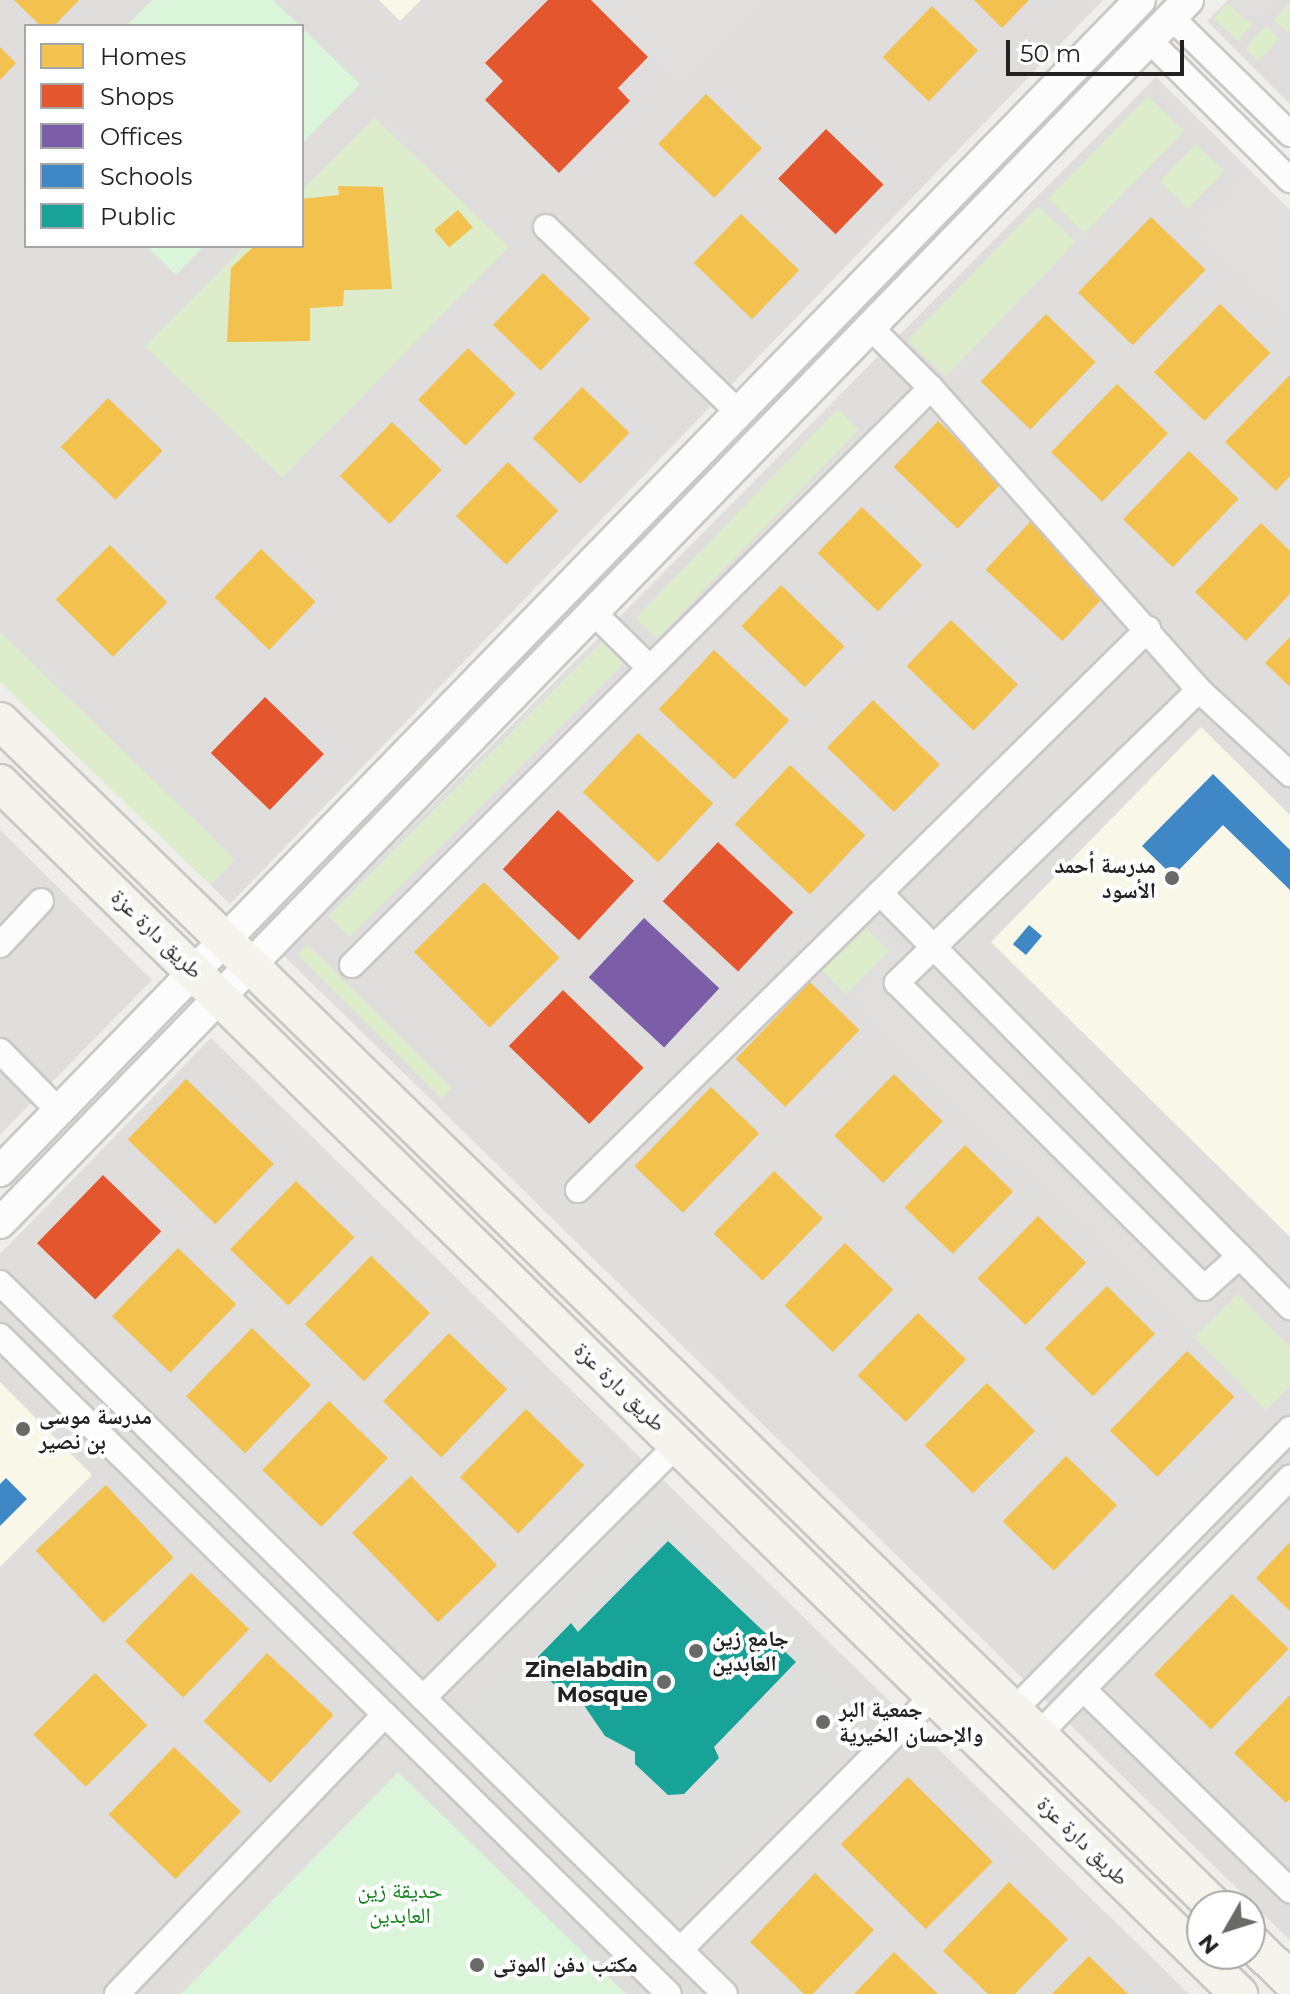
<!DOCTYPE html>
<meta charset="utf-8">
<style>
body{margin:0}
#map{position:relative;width:1290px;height:1994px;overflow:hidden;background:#f0eeeb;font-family:Montserrat,"Noto Naskh Arabic",sans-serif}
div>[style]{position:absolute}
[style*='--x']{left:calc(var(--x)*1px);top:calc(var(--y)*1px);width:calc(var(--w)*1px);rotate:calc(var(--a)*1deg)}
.residential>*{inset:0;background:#dfdedc}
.education>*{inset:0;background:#f8f7e8}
.religious>*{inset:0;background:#dededc;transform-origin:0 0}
.grass>*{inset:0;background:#ddeccb;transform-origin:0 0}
.park>*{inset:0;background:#daf5da}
.parking>*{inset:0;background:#e0dfde;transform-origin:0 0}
.homes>*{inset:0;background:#f2c14e;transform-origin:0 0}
.shops>*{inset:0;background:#e4572e;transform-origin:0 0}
.offices>*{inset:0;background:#7b5ea7;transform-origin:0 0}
.schools>*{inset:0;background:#3f88c5;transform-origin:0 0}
.public>*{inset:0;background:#17a398}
.roads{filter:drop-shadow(2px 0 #c9c8c7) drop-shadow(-2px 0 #c9c8c7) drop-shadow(0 2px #c9c8c7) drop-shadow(0 -2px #c9c8c7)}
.minor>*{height:24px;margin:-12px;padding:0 12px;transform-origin:12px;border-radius:12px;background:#fdfcfc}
.tertiary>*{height:30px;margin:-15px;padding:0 15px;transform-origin:15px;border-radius:15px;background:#fdfcfc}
.secondary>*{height:36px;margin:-18px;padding:0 18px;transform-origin:18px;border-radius:18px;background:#f4f4ed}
.dots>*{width:22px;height:22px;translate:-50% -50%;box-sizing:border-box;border:4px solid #fff;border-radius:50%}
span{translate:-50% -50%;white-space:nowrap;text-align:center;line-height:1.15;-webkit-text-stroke:8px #fff;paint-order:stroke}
.poi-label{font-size:22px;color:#222;font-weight:700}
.right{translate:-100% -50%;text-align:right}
.left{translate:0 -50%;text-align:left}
.street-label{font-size:22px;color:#222}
.park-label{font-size:22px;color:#0c8416}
.legend{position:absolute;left:24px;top:24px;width:280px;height:224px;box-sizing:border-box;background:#fff;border:2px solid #a7a7a7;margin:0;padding:10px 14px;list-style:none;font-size:24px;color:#222}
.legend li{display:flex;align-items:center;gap:16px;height:40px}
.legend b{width:40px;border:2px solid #a7a7a7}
.north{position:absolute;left:1186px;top:1890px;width:80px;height:80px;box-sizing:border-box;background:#fff;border:2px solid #a7a7a7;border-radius:50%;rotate:231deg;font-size:22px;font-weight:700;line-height:32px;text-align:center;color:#222}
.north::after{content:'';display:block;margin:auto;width:28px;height:36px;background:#6a6968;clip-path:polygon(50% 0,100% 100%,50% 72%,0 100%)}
.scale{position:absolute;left:1006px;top:40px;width:178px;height:36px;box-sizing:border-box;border:4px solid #222;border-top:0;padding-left:10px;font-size:24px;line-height:28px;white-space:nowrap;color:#222;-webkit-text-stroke:6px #fff;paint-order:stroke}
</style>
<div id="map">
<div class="residential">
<div style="clip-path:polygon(evenodd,0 0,1103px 0,230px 904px,0 678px,0 0,26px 26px,302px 26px,302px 246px,26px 246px,26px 26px)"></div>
<div style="clip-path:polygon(1228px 0,1290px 0,1290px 104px,1207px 21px)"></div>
<div style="clip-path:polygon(1156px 77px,1290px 210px,1290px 1940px,283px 955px)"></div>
<div style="clip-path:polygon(0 830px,152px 980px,0 1135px)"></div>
<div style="clip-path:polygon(211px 1038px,1189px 1994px,0 1994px,0 1254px)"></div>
</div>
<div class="education">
<div style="clip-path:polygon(379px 0,421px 0,400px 21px)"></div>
<div style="clip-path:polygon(1201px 727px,1290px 815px,1290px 1237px,991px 942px)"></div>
<div style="clip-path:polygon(0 1382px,92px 1475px,0 1567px)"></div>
</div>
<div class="religious">
<div style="left:661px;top:1513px;width:296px;height:278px;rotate:45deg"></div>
</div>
<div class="grass">
<div style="left:1227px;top:3px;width:33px;height:21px;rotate:41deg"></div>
<div style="clip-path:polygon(1290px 3px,1290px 29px,1287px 32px,1274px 20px)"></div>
<div style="left:1266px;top:26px;width:18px;height:31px;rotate:43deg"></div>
<div style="left:1148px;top:96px;width:50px;height:143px;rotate:44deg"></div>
<div style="clip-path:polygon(375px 118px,509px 247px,282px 478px,145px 346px,245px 246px,302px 246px,302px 190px)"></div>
<div style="left:1196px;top:144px;width:39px;height:52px;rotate:44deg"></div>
<div style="left:1038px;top:206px;width:52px;height:187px;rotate:44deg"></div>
<div style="left:838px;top:409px;width:29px;height:291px;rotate:44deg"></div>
<div style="left:0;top:632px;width:327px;height:36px;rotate:44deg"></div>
<div style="left:602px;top:642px;width:30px;height:387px;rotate:45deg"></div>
<div style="left:865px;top:927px;width:34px;height:61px;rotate:45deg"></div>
<div style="left:308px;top:945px;width:203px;height:14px;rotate:45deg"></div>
<div style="clip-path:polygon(1238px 1294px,1290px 1347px,1290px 1386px,1266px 1410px,1194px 1337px)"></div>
</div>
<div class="park">
<div style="clip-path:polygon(152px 0,273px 0,300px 26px,126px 26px)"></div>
<div style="clip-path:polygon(302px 28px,360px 84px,302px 144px)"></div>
<div style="clip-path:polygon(146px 246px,204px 246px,176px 275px)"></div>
<div style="clip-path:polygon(398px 1772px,626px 1994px,181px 1994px)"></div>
</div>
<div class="parking">
<div style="clip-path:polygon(604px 0,755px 0,756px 1px,680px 77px)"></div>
<div style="clip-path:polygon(1232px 0,1267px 0,1251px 17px)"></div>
<div style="clip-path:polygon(1245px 176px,1290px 221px,1290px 316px,1200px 229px)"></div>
<div style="left:900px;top:952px;width:471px;height:66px;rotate:44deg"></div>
</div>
<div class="homes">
<div style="clip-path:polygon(14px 0,79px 0,54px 26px,41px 26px)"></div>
<div style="clip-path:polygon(974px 0,1029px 0,1002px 28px)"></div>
<div style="left:932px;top:6px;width:64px;height:71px;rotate:44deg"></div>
<div style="clip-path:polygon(0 47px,16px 63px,0 80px)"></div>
<div style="left:706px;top:94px;width:78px;height:69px;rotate:44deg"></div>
<div style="clip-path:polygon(338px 186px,383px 187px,392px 289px,344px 290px,343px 306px,310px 308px,310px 341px,227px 342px,231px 268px,254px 246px,302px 246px,302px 199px,339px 195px)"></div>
<div style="left:458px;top:210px;width:23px;height:31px;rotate:50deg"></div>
<div style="left:741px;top:214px;width:81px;height:68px;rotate:44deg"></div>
<div style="left:1151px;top:217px;width:76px;height:105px;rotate:44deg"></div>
<div style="left:543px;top:273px;width:66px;height:72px;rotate:44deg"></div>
<div style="left:1220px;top:304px;width:70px;height:95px;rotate:44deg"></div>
<div style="left:1046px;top:314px;width:69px;height:94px;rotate:44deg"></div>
<div style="left:468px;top:348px;width:66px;height:72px;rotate:44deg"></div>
<div style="clip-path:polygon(1290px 375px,1290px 476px,1276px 491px,1225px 442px)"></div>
<div style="left:1117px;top:384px;width:71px;height:95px;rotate:44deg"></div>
<div style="left:582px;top:387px;width:66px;height:71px;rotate:44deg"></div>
<div style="left:108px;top:398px;width:76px;height:68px;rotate:44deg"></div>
<div style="left:938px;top:421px;width:89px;height:64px;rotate:44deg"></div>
<div style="left:392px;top:422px;width:69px;height:75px;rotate:44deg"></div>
<div style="left:1189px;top:451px;width:69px;height:95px;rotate:44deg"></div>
<div style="left:508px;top:462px;width:70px;height:75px;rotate:44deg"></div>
<div style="left:862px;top:507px;width:84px;height:64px;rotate:44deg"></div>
<div style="left:1032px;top:520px;width:105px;height:68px;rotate:43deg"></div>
<div style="clip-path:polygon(1261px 523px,1290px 551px,1290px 594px,1246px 641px,1195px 592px)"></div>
<div style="left:110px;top:545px;width:81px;height:77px;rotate:45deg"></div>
<div style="left:261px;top:549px;width:76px;height:67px;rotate:44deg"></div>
<div style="left:781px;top:585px;width:88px;height:57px;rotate:44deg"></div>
<div style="left:951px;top:620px;width:93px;height:64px;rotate:44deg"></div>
<div style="clip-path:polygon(1290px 637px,1290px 687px,1265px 663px)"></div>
<div style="left:714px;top:650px;width:103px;height:81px;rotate:43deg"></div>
<div style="left:873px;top:700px;width:93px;height:66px;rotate:44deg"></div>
<div style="left:638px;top:733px;width:103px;height:81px;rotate:43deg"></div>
<div style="left:790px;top:765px;width:103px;height:81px;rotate:43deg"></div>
<div style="left:484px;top:882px;width:107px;height:99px;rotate:45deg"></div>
<div style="left:810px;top:982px;width:69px;height:107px;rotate:44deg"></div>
<div style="left:894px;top:1074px;width:68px;height:86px;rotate:44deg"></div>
<div style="left:186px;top:1079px;width:122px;height:84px;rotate:44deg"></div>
<div style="left:711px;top:1087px;width:67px;height:110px;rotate:44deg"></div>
<div style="left:965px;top:1145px;width:67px;height:87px;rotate:44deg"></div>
<div style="left:774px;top:1171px;width:68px;height:87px;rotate:44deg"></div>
<div style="left:296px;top:1181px;width:81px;height:95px;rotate:44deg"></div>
<div style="left:1038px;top:1216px;width:67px;height:87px;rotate:44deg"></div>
<div style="left:845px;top:1243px;width:67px;height:87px;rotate:44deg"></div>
<div style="left:178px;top:1248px;width:81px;height:95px;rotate:44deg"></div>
<div style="left:371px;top:1256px;width:82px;height:95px;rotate:44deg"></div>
<div style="left:1107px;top:1286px;width:68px;height:88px;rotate:45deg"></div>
<div style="left:918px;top:1313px;width:67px;height:87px;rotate:44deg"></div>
<div style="left:252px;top:1328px;width:82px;height:95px;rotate:44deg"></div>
<div style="left:449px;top:1333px;width:81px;height:95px;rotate:44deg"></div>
<div style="left:1187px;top:1351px;width:66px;height:111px;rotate:44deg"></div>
<div style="left:987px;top:1383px;width:68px;height:88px;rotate:45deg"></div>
<div style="left:329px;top:1401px;width:82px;height:96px;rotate:44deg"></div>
<div style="left:526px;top:1409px;width:81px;height:95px;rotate:44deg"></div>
<div style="left:1066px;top:1456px;width:71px;height:91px;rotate:44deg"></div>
<div style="left:411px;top:1476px;width:124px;height:82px;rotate:46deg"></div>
<div style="left:106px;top:1485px;width:99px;height:96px;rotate:47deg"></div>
<div style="clip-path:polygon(1290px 1542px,1290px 1611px,1256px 1578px)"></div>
<div style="left:191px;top:1573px;width:81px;height:95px;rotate:44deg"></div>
<div style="left:1232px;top:1594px;width:79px;height:112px;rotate:44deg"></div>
<div style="left:267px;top:1653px;width:91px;height:93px;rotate:43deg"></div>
<div style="left:95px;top:1673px;width:74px;height:87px;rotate:45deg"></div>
<div style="clip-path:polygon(1290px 1695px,1290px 1799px,1286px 1803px,1234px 1753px)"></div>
<div style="left:174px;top:1747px;width:93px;height:94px;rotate:44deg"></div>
<div style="left:908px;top:1777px;width:120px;height:95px;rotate:45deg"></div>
<div style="clip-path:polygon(815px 1873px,874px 1930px,813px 1994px,804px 1994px,750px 1942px)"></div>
<div style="clip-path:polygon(1009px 1882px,1068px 1939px,1015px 1994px,988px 1994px,943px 1951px)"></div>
<div style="clip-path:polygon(894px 1952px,938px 1994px,854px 1994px)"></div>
<div style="clip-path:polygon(1089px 1956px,1128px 1994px,1052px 1994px)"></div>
</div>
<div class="shops">
<div style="clip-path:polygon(548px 0,591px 0,648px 57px,618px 88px,630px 101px,559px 173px,485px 100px,503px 81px,485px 63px)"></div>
<div style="left:826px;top:129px;width:80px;height:69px;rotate:44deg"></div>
<div style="left:265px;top:697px;width:82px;height:78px;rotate:44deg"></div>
<div style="left:558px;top:810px;width:104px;height:81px;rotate:43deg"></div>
<div style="left:718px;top:842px;width:103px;height:81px;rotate:43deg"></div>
<div style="left:563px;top:990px;width:112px;height:78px;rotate:44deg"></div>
<div style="left:103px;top:1175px;width:81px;height:95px;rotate:44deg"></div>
</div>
<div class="offices">
<div style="left:644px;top:918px;width:103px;height:81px;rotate:43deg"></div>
</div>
<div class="schools">
<div style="clip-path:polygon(1213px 774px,1290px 850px,1290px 890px,1223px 825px,1173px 876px,1142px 846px)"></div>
<div style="left:1029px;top:925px;width:17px;height:25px;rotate:40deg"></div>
<div style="clip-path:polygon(6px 1478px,27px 1499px,0 1526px,0 1484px)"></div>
</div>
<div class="public">
<div style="clip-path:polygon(668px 1541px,796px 1662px,714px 1747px,719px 1758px,684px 1794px,668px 1795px,635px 1764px,635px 1752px,605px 1736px,581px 1701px,570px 1700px,532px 1663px,571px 1623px,578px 1632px)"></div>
</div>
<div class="roads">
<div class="minor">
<div style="--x:1171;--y:17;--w:167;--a:44.5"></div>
<div style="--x:1149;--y:40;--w:199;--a:44.8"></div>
<div style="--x:546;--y:227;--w:268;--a:43.9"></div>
<div style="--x:870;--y:327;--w:86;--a:45"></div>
<div style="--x:931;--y:388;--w:404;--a:48.4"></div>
<div style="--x:1199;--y:690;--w:124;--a:42.7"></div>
<div style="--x:594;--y:613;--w:78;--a:44.5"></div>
<div style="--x:1199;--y:690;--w:421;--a:135.9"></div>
<div style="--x:897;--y:983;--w:433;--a:44.8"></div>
<div style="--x:1204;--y:1288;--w:48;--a:-41.6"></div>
<div style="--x:880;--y:893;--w:583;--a:45.28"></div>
<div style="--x:0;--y:945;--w:60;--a:-47"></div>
<div style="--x:352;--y:965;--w:817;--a:-44.9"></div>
<div style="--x:0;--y:1051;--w:84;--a:45.5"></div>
<div style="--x:578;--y:1190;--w:800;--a:-44.54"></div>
<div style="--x:0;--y:1283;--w:1015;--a:44.44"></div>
<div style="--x:0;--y:1336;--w:938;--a:44.53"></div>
<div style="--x:1083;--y:1689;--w:289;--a:44.2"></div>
<div style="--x:423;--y:1698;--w:360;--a:-44.9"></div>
<div style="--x:1014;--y:1710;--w:394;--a:-45.5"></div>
<div style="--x:1039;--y:1734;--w:359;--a:-45.6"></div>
<div style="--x:680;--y:1950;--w:360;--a:-45.1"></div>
<div style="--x:117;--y:1994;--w:387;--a:-46.2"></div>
</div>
<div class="tertiary">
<div style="--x:0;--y:1171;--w:1634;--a:-45.77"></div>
<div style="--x:0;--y:1223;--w:1705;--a:-45.83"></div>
</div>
<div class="secondary">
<div style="--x:0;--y:721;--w:1696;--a:44.31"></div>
<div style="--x:0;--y:783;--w:1733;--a:44.35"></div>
<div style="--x:1250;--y:1941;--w:56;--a:44.3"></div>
</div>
</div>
<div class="dots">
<div style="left:1172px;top:878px;background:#6a6968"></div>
<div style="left:23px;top:1429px;background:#6a6968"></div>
<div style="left:696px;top:1651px;background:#6a6968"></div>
<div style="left:664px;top:1682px;background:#6a6968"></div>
<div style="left:823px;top:1722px;background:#6a6968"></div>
<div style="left:477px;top:1965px;background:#6a6968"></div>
</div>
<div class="poi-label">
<span class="right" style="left:1156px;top:878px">مدرسة أحمد<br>الأسود</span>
<span class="left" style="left:39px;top:1429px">مدرسة موسى<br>بن نصير</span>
<span class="left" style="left:712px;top:1651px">جامع زين<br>العابدين</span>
<span class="right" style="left:648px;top:1682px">Zinelabdin<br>Mosque</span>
<span class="left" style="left:839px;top:1722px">جمعية البر<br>والإحسان الخيرية</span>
<span class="left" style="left:493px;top:1965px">مكتب دفن الموتى</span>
</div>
<div class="street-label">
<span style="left:157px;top:934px;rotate:44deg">طريق دارة عزة</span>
<span style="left:620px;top:1387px;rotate:44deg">طريق دارة عزة</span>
<span style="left:1083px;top:1841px;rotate:44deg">طريق دارة عزة</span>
</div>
<div class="park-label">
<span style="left:400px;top:1903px">حديقة زين<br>العابدين</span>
</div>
<ul class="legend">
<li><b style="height:22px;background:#f2c14e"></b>Homes</li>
<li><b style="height:22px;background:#e4572e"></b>Shops</li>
<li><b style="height:22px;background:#7b5ea7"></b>Offices</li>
<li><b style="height:22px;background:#3f88c5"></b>Schools</li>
<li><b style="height:22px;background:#17a398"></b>Public</li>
</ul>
<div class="north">N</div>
<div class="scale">50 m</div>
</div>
